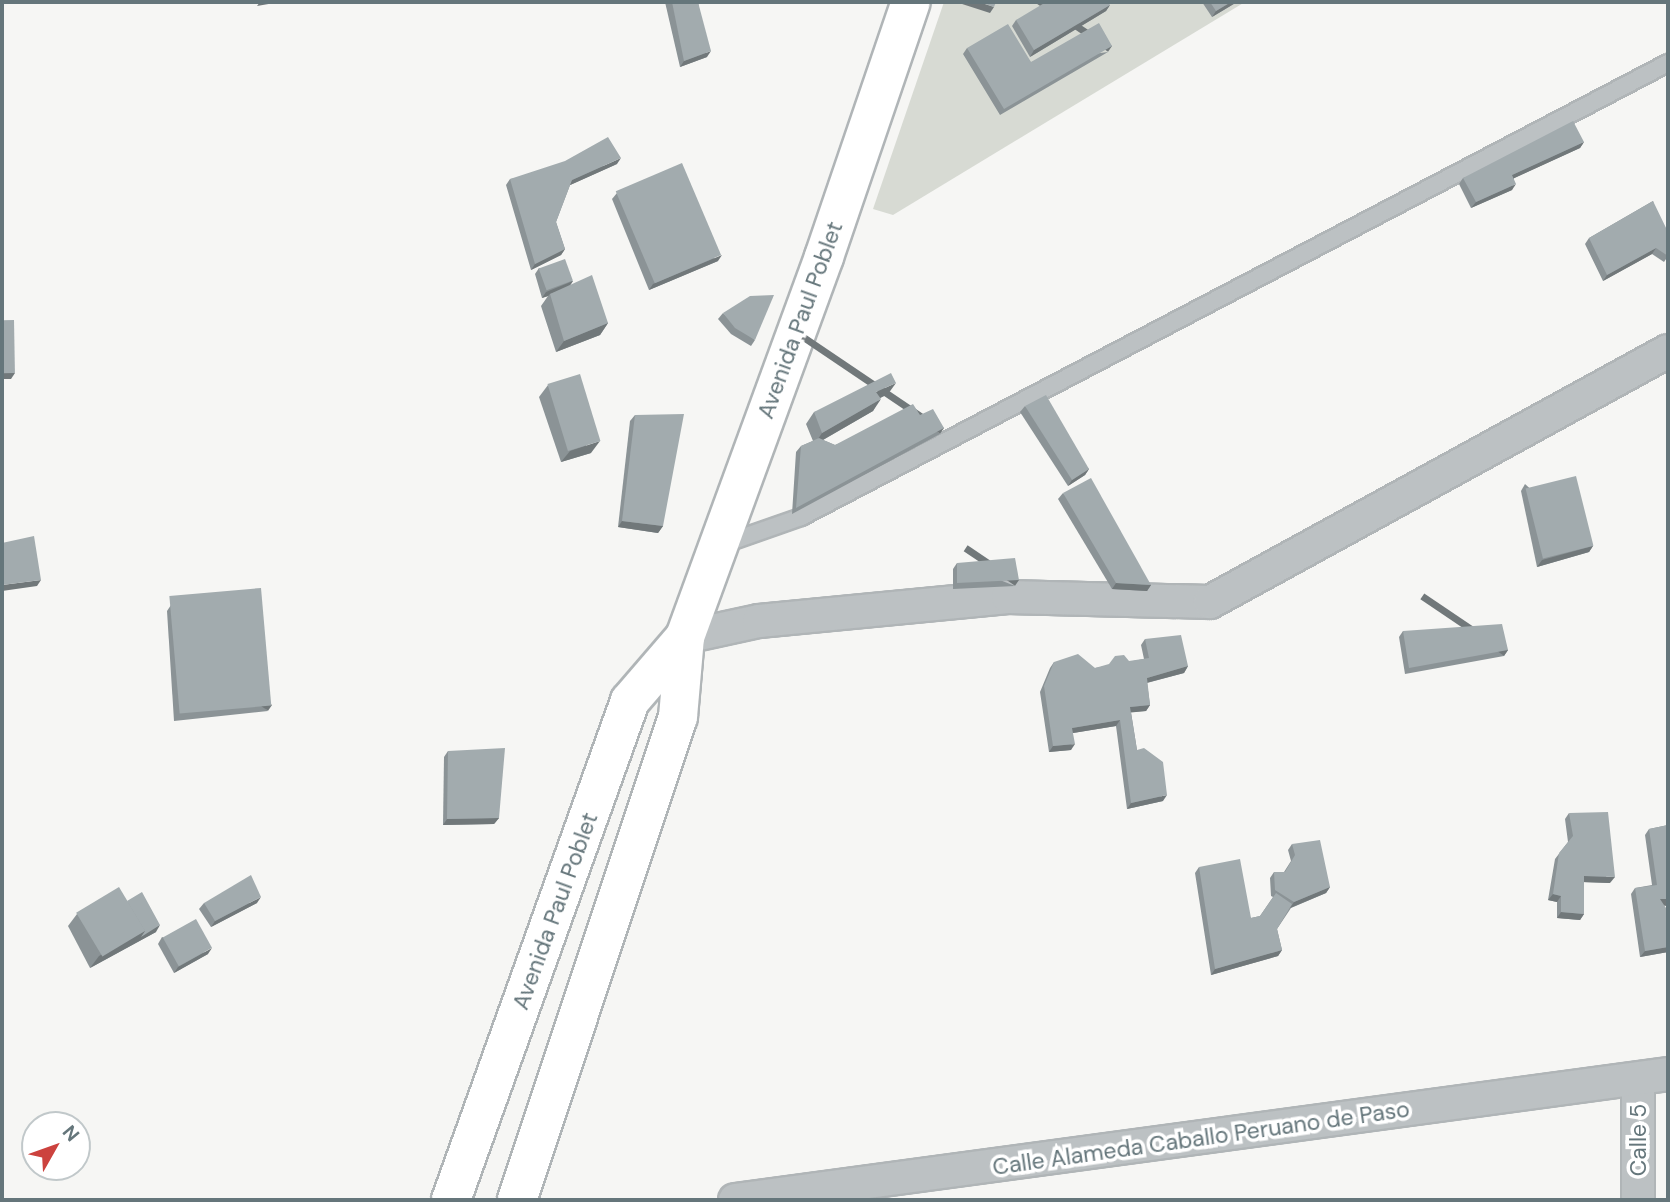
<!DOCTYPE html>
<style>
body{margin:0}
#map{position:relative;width:1670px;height:1202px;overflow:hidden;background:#f6f6f4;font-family:"DM Sans",sans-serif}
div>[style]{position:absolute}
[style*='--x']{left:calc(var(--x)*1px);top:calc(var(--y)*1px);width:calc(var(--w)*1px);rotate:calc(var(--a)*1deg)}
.green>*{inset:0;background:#d7dad3}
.roads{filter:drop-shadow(2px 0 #b0b5b7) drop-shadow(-2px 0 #b0b5b7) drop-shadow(0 2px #b0b5b7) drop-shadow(0 -2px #b0b5b7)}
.lane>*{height:16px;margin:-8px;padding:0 8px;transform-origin:8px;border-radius:8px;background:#bcc1c3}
.street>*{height:32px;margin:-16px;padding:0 16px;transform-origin:16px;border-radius:16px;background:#bcc1c3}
.primary>*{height:38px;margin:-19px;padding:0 19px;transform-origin:19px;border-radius:19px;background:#fff}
.wall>*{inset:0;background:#8b9396}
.shaded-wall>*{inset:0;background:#71787a;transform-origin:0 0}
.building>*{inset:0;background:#a2abae;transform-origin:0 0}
span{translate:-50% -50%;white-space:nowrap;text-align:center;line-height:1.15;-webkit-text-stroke:7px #fff;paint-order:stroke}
.street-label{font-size:23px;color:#65767b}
.frame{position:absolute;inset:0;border:4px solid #65767b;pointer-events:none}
.north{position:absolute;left:21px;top:1111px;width:70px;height:70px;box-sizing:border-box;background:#fff;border:2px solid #c1c8ca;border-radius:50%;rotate:50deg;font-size:19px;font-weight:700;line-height:28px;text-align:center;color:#65767b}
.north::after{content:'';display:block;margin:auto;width:24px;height:32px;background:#cc423e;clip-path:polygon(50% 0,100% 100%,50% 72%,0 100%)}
</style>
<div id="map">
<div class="green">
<div style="clip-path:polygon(944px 2px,1245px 2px,893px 215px,873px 209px)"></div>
</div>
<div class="roads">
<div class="lane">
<div style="--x:724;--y:544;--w:82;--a:-19.3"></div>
<div style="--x:801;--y:517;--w:979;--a:-27.64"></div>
</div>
<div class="street">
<div style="--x:685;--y:637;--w:76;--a:-12.2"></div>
<div style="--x:759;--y:621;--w:250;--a:-5.5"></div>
<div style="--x:1008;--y:597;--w:202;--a:1.4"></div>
<div style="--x:1210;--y:602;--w:522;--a:-28.72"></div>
<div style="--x:1638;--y:1080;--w:120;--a:90"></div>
<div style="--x:735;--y:1200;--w:941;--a:-7.69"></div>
</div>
<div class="primary">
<div style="--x:451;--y:1200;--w:530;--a:-70.27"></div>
<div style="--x:630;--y:701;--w:84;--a:-49.3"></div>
<div style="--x:517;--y:1200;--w:509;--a:-71.57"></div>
<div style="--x:678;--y:717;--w:80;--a:-85"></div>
<div style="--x:685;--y:637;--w:405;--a:-69.9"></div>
<div style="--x:824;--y:257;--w:269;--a:-71.2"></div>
</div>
</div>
<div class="wall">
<div style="clip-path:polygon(665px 2px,698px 2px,707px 57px,680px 67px)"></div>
<div style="clip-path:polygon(1202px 2px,1237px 2px,1212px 17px)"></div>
<div style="clip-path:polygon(1110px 5px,1106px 11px,1030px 57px,1012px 26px,1016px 20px)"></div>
<div style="clip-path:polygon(967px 48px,1031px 62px,1108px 52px,1000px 115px,963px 54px)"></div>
<div style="clip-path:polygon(1584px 142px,1580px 148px,1514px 178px,1512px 190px,1471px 208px,1459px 184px,1463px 178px)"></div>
<div style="clip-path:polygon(617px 164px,570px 185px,556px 222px,565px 249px,561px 255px,531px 270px,506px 185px,510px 179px)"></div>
<div style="clip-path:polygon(617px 193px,718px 261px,649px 290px,612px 199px)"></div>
<div style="clip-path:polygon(1653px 201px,1668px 256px,1664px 262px,1652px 254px,1603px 281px,1585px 244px,1589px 238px)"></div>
<div style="clip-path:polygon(539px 268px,573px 281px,570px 285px,608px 323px,600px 335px,556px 352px,541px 306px,548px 296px,542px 298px,535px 274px)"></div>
<div style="clip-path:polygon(723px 313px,755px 340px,751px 346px,731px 334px,718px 319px)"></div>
<div style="clip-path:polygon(548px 385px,591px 453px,561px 462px,539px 397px)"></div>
<div style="clip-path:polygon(888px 394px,880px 398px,873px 411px,823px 440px,835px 445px,920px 415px,940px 434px,792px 514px,796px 452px,801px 446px,813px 441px,806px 424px,814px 412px)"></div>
<div style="clip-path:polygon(1025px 406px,1089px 469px,1085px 475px,1068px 486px,1020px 412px)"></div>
<div style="clip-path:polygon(635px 415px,663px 526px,658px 533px,618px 527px,630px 421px)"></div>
<div style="clip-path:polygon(1525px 484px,1593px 546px,1589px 552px,1537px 567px,1521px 491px)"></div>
<div style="clip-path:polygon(1063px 493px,1151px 585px,1147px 591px,1112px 589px,1058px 499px)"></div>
<div style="clip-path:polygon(957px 563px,1015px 586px,953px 589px,953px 569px)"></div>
<div style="clip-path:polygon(171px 605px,268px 711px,174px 721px,167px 611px)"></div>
<div style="clip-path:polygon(1403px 631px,1508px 650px,1504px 656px,1405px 674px,1399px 637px)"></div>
<div style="clip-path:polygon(1145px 639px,1188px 666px,1184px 673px,1147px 683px,1150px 705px,1146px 711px,1131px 712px,1137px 750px,1163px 801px,1127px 809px,1116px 726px,1073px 733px,1071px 750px,1049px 752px,1040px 692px,1050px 668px,1054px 662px,1095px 668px,1144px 659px,1141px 645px)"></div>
<div style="clip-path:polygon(448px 751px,499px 818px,494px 824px,443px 825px,444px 757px)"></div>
<div style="clip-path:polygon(1569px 813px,1610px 883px,1584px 882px,1584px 914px,1580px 920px,1557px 918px,1557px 902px,1548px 900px,1555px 859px,1568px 842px,1565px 819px)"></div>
<div style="clip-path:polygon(1668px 825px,1668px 906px,1664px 905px,1668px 952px,1640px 957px,1631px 894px,1635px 888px,1652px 885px,1645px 835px,1649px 829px)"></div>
<div style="clip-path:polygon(1292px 844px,1330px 887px,1326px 893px,1291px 908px,1277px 929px,1282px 950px,1278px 956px,1211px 975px,1195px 873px,1199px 867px,1251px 918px,1260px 916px,1273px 897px,1271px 896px,1270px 878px,1274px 872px,1284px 872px,1291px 861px,1288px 850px)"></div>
<div style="clip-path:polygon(127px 901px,156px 932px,90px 968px,68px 926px,77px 914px)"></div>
<div style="clip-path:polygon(204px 903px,257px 903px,211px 927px,199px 909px)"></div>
<div style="clip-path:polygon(162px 937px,208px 954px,174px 973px,158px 944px)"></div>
</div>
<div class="shaded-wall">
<div style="clip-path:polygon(260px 2px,280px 2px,257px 6px)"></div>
<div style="clip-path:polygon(960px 2px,979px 2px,994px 7px,990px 13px,959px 3px)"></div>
<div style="clip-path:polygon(1231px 2px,1237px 2px,1212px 17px,1216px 11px)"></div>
<div style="clip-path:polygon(1110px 5px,1106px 11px,1030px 57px,1034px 50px)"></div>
<div style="left:1112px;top:46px;width:7px;height:125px;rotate:124deg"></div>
<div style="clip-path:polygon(711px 51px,707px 57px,680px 67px,684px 61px)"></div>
<div style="clip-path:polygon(1584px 142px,1580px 148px,1508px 181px,1512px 175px)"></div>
<div style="clip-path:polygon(621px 158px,617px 164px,568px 186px,572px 180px)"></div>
<div style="clip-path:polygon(1516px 184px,1512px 190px,1471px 208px,1476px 202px)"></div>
<div style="clip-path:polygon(1656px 248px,1652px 254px,1603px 281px,1607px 275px)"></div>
<div style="clip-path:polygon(565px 249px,561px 255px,531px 270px,535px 264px)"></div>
<div style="clip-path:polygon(722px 255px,718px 261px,649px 290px,653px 284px)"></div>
<div style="clip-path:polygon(573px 281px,569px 287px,550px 294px,548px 296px,542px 298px,546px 292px)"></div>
<div style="clip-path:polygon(608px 323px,600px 335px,556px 352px,564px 341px)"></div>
<div style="clip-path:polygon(2px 373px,15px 373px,11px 379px,2px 379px)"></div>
<div style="clip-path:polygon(896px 383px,888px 394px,868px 404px,876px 392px)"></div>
<div style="clip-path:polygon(881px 399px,873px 411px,814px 445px,822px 433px)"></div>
<div style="left:944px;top:428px;width:7px;height:168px;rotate:124deg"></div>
<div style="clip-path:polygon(600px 441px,591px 453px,561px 462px,570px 451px)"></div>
<div style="clip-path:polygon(1089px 469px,1085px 475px,1068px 486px,1072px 480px)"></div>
<div style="clip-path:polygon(622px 521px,663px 526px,658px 533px,618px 527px)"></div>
<div style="clip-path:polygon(1593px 546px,1589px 552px,1537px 567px,1542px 560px)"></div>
<div style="clip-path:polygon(41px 580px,37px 586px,2px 591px,2px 585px)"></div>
<div style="left:1019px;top:580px;width:7px;height:62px;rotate:124deg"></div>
<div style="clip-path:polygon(1116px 583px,1151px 585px,1147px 591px,1112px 589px)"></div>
<div style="left:1508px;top:650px;width:7px;height:101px;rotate:124deg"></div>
<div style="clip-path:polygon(1188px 666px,1184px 673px,1142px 684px,1147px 678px)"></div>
<div style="left:272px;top:705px;width:7px;height:95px;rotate:124deg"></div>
<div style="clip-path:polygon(1150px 705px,1146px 711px,1126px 713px,1130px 707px)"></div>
<div style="clip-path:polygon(1120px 720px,1116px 726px,1067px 734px,1072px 728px)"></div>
<div style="clip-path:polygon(1075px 744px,1071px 750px,1049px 752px,1053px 746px)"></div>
<div style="clip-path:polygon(1167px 795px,1163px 801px,1127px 809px,1131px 803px)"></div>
<div style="clip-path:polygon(499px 818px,494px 824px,443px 825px,447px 819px)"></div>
<div style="clip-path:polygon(1584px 876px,1615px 877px,1610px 883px,1580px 882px)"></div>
<div style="clip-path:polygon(1330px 887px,1326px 893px,1290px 908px,1294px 902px)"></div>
<div style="clip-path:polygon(1553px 894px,1561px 896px,1557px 902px,1548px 900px)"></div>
<div style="clip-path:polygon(261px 897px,257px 903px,211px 927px,215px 921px)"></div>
<div style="clip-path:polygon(1660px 899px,1668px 899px,1668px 906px,1656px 905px)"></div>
<div style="clip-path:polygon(1561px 912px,1584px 914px,1580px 920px,1557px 918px)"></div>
<div style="clip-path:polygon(160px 925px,156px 932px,90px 968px,99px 956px,145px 931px)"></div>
<div style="clip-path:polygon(1668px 947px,1668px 952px,1640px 957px,1645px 951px)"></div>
<div style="clip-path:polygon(212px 948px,208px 954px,174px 973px,178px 967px)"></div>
<div style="clip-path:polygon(1282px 950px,1278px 956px,1211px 975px,1215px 969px)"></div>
</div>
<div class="building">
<div style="clip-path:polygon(672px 2px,698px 2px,711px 51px,684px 61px)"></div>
<div style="clip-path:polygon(979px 2px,996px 2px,994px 7px)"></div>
<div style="clip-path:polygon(1046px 2px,1108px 2px,1110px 5px,1034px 50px,1016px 20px)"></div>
<div style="clip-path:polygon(1210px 2px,1231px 2px,1216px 11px)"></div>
<div style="clip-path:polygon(1099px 23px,1112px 46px,1004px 109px,967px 48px,1008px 24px,1031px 62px)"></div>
<div style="clip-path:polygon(1573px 121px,1584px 142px,1512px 175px,1516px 184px,1476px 202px,1463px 178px)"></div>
<div style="clip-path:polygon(608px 137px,621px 158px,572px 180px,556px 222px,565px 249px,535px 264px,510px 179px,565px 161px)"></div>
<div style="left:682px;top:163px;width:100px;height:72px;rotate:67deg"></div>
<div style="clip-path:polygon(1653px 201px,1668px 232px,1668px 256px,1656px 248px,1607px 275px,1589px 238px)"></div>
<div style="left:565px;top:259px;width:23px;height:28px;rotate:70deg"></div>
<div style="clip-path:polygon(592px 275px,608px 323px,564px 341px,550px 294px)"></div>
<div style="clip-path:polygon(774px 295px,755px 340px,735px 328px,723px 313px,750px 296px)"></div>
<div style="left:14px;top:320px;width:53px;height:12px;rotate:89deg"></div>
<div style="clip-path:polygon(891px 373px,896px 383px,876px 392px,881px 399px,822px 433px,814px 412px)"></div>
<div style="left:580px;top:374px;width:70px;height:34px;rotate:73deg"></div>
<div style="clip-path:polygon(1046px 395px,1089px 469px,1072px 480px,1025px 406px)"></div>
<div style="clip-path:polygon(913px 404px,920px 415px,933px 409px,944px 428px,796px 508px,801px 446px,819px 438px,835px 445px)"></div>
<div style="clip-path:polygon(684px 414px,663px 526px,622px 521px,635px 415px)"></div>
<div style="left:1576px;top:476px;width:72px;height:52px;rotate:76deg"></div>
<div style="clip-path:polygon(1091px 478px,1151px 585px,1116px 583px,1063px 493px)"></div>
<div style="clip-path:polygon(34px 536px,41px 580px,2px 585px,2px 543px)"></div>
<div style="clip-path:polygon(1015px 558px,1019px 580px,957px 583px,957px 563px)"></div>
<div style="left:261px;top:588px;width:118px;height:92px;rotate:85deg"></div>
<div style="clip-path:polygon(1502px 624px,1508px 650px,1409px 668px,1403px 631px)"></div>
<div style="clip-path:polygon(1181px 635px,1188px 666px,1147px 678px,1150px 705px,1130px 707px,1137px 750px,1144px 748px,1163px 762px,1167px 795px,1131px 803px,1120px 720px,1072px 728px,1075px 744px,1053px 746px,1044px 686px,1054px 662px,1078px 654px,1095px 668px,1109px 664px,1115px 656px,1124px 655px,1129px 661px,1149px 658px,1145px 639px)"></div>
<div style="clip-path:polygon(505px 748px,499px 818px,447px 819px,448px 751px)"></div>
<div style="clip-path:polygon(1608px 812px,1615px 877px,1584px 876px,1584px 914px,1561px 912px,1561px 896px,1553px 894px,1559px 853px,1573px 836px,1569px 813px)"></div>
<div style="clip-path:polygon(1668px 825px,1668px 899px,1660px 899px,1668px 911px,1668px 947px,1645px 951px,1635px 888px,1657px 885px,1649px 829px)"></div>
<div style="clip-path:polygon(1320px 840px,1330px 887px,1294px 902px,1275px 890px,1274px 872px,1285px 872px,1295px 855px,1292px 844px)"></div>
<div style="clip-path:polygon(1240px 859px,1251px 918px,1260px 916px,1276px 893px,1292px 904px,1277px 929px,1282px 950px,1215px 969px,1199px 867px)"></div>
<div style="clip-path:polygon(251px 875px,261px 897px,215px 921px,204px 903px)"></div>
<div style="left:119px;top:887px;width:51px;height:50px;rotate:59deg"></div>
<div style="clip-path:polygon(142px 892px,160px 925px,141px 937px,145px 931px,127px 901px)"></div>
<div style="left:196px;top:919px;width:33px;height:38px;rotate:61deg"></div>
</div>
<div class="street-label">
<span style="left:800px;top:320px;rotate:-70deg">Avenida Paul Poblet</span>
<span style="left:555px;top:911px;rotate:-70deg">Avenida Paul Poblet</span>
<span style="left:1201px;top:1138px;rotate:-8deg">Calle Alameda Caballo Peruano de Paso</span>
<span style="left:1638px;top:1140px;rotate:-90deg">Calle 5</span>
</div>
<div class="frame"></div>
<div class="north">N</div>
</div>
